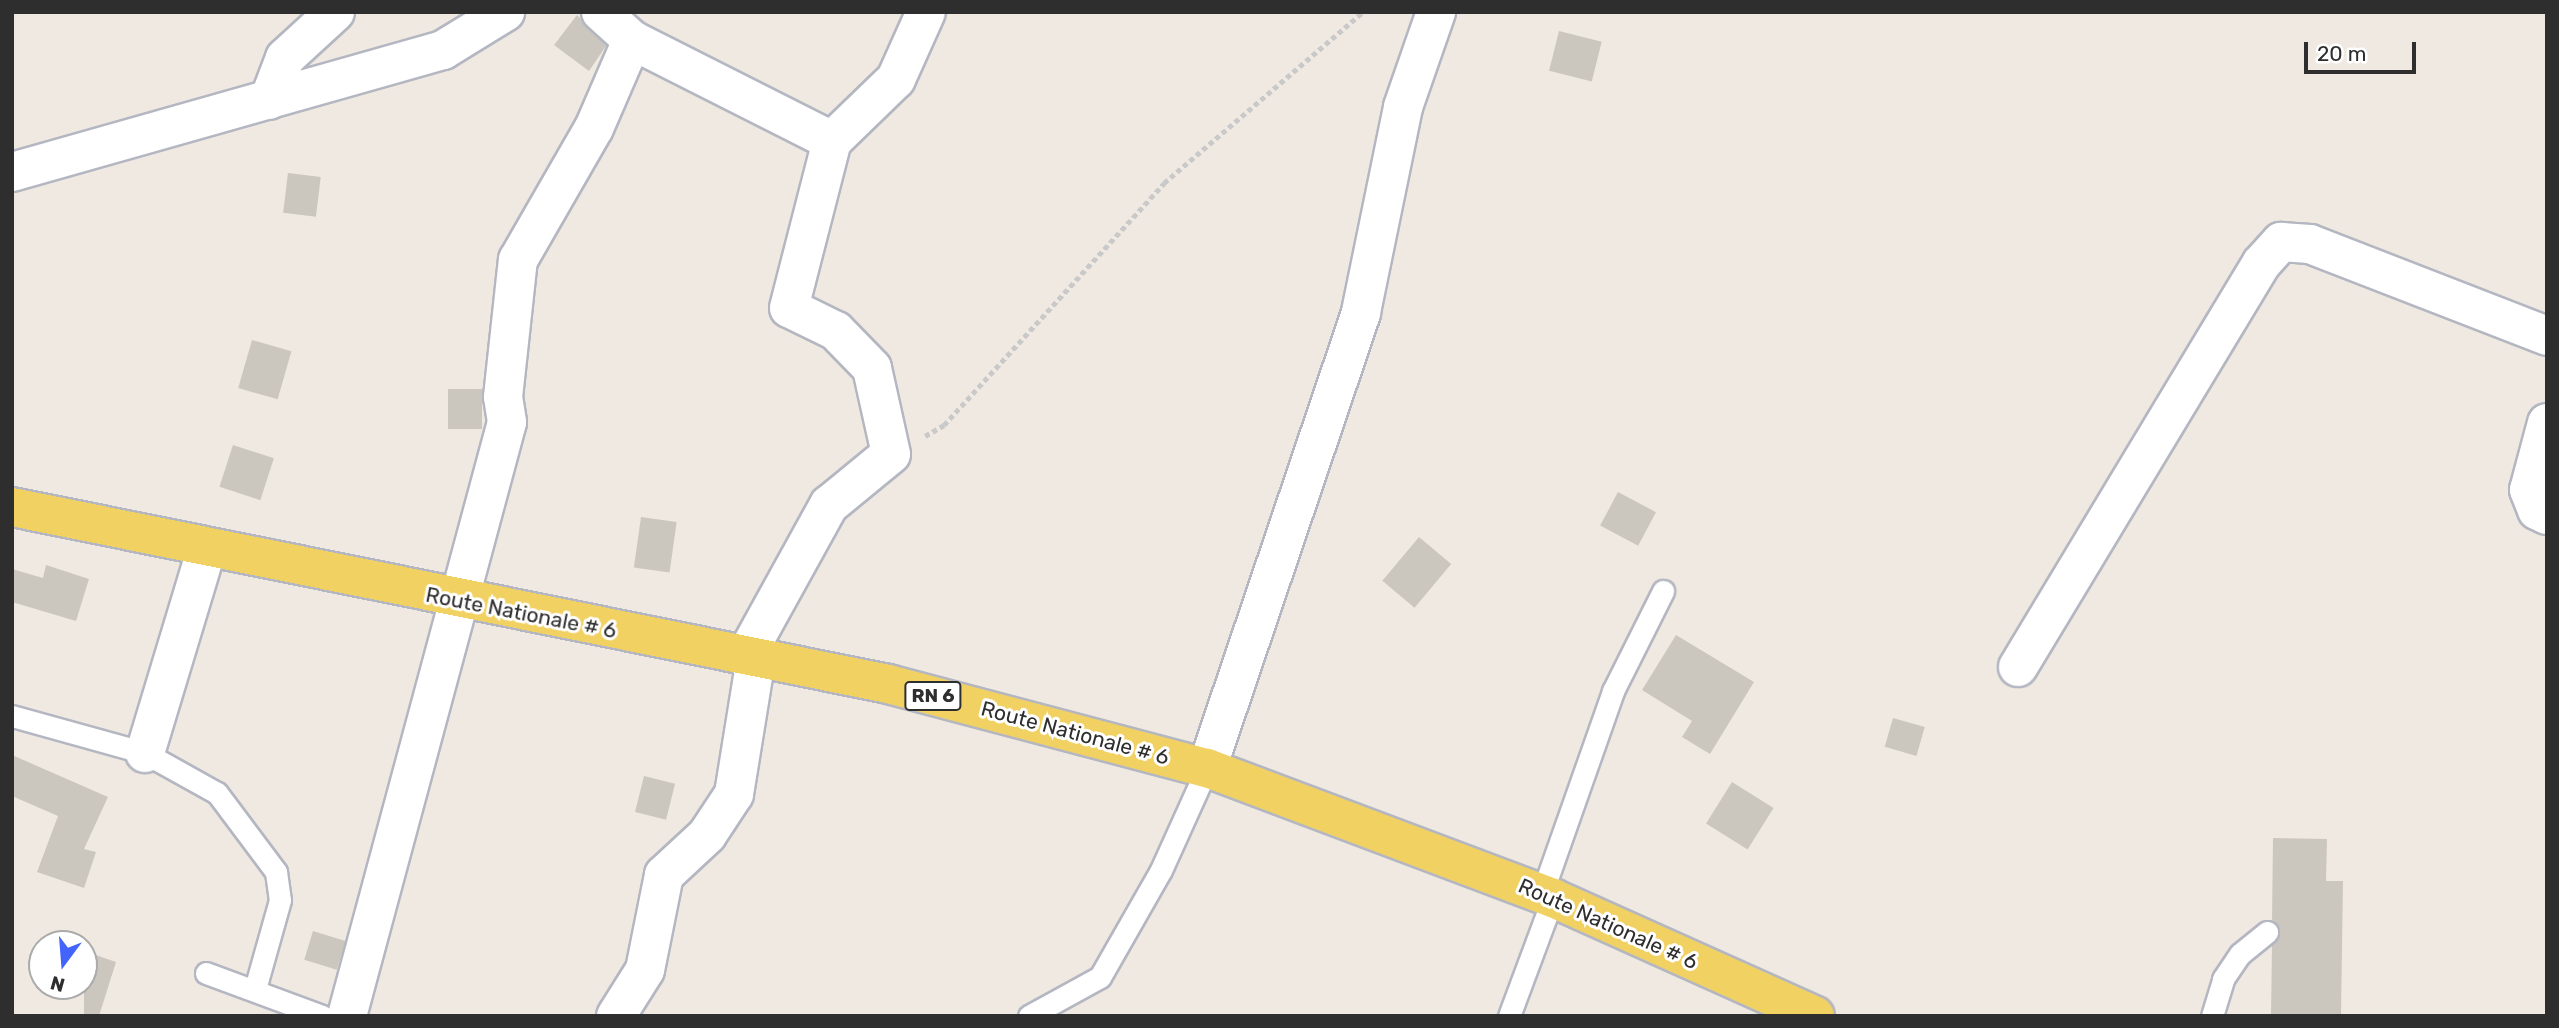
<!DOCTYPE html>
<style>
body{margin:0}
#map{position:relative;width:2559px;height:1028px;overflow:hidden;background:#efe9e1;font-family:Rubik,sans-serif}
div>[style]{position:absolute}
[style*='--x']{left:calc(var(--x)*1px);top:calc(var(--y)*1px);width:calc(var(--w)*1px);rotate:calc(var(--a)*1deg)}
.building>*{inset:0;background:#cbc7bf;transform-origin:0 0}
.path>*{height:4.5px;margin-top:-2.25px;transform-origin:0;background:repeating-linear-gradient(90deg,#c9c9c9 0 5px,transparent 0 8.5px)}
.roads{filter:drop-shadow(2px 0 #b4b7c1) drop-shadow(-2px 0 #b4b7c1) drop-shadow(0 2px #b4b7c1) drop-shadow(0 -2px #b4b7c1)}
.lane>*{height:21px;margin:-10.5px;padding:0 10.5px;transform-origin:10.5px;border-radius:10.5px;background:#fff}
.street>*{height:38px;margin:-19px;padding:0 19px;transform-origin:19px;border-radius:19px;background:#fff}
.primary>*{height:38px;margin:-19px;padding:0 19px;transform-origin:19px;border-radius:19px;background:#f2d163}
span{translate:-50% -50%;white-space:nowrap;text-align:center;line-height:1.15;-webkit-text-stroke:6px #fff;paint-order:stroke}
.shield-label span{padding:2px 5px;background:#fff;border:2px solid;border-radius:5px;-webkit-text-stroke-width:0}
.shield-label{font-size:19px;color:#2e2e2e;font-weight:700}
.street-label{font-size:21px;color:#2e2e2e}
.frame{position:absolute;inset:0;border:14px solid #2e2e2e;pointer-events:none}
.north{position:absolute;left:28px;top:930px;width:70px;height:70px;box-sizing:border-box;background:#fff;border:2px solid #ababab;border-radius:50%;rotate:196deg;font-size:19px;font-weight:700;line-height:28px;text-align:center;color:#2e2e2e}
.north::after{content:'';display:block;margin:auto;width:24px;height:32px;background:#4264fb;clip-path:polygon(50% 0,100% 100%,50% 72%,0 100%)}
.scale{position:absolute;left:2304px;top:42px;width:112px;height:32px;box-sizing:border-box;border:4px solid #2e2e2e;border-top:0;padding-left:9px;font-size:21px;line-height:24px;white-space:nowrap;color:#2e2e2e;-webkit-text-stroke:5px #fff;paint-order:stroke}
</style>
<div id="map">
<div class="building">
<div style="clip-path:polygon(577px 15px,606px 46px,589px 71px,554px 45px)"></div>
<div style="left:1559px;top:31px;width:44px;height:41px;rotate:14deg"></div>
<div style="left:288px;top:173px;width:33px;height:40px;rotate:7deg"></div>
<div style="left:252px;top:340px;width:41px;height:50px;rotate:16deg"></div>
<div style="left:448px;top:389px;width:34px;height:40px"></div>
<div style="left:233px;top:445px;width:43px;height:44px;rotate:18deg"></div>
<div style="left:1618px;top:492px;width:43px;height:38px;rotate:28deg"></div>
<div style="left:641px;top:517px;width:36px;height:51px;rotate:8deg"></div>
<div style="left:1419px;top:537px;width:42px;height:57px;rotate:40deg"></div>
<div style="clip-path:polygon(46px 565px,89px 579px,76px 621px,12px 602px,12px 569px,43px 578px)"></div>
<div style="clip-path:polygon(1676px 635px,1754px 682px,1710px 754px,1682px 737px,1692px 721px,1642px 690px)"></div>
<div style="left:1893px;top:718px;width:33px;height:30px;rotate:16deg"></div>
<div style="clip-path:polygon(12px 755px,108px 797px,84px 849px,96px 852px,84px 888px,37px 872px,58px 816px,12px 796px)"></div>
<div style="left:644px;top:776px;width:32px;height:37px;rotate:14deg"></div>
<div style="left:1732px;top:782px;width:49px;height:49px;rotate:32deg"></div>
<div style="clip-path:polygon(2273px 838px,2327px 839px,2326px 881px,2343px 881px,2341px 1016px,2271px 1015px,2272px 945px,2280px 931px,2272px 920px)"></div>
<div style="left:313px;top:931px;width:34px;height:30px;rotate:17deg"></div>
<div style="clip-path:polygon(84px 951px,116px 962px,99px 1016px,84px 1016px)"></div>
</div>
<div class="path">
<div style="--x:925;--y:436;--w:22;--a:-30"></div>
<div style="--x:944;--y:425;--w:327;--a:-47.7"></div>
<div style="--x:1164;--y:183;--w:262;--a:-40.7"></div>
</div>
<div class="roads">
<div class="lane">
<div style="--x:12;--y:716;--w:138;--a:15.5"></div>
<div style="--x:145;--y:753;--w:82;--a:29.1"></div>
<div style="--x:217;--y:793;--w:99;--a:53.2"></div>
<div style="--x:276;--y:872;--w:28;--a:82"></div>
<div style="--x:280;--y:900;--w:92;--a:105.7"></div>
<div style="--x:1542;--y:893;--w:214;--a:-70.6"></div>
<div style="--x:1613;--y:691;--w:112;--a:-63.4"></div>
<div style="--x:206;--y:973;--w:124;--a:20.3"></div>
<div style="--x:1029;--y:1016;--w:81;--a:-28.8"></div>
<div style="--x:1100;--y:977;--w:123;--a:-60.3"></div>
<div style="--x:1161;--y:870;--w:112;--a:-65.7"></div>
<div style="--x:1509;--y:1016;--w:126;--a:-69.6"></div>
<div style="--x:2212;--y:1016;--w:39;--a:-73"></div>
<div style="--x:2223;--y:979;--w:30;--a:-56"></div>
<div style="--x:2240;--y:954;--w:35;--a:-39"></div>
</div>
<div class="street">
<div style="--x:601;--y:12;--w:42;--a:42.1"></div>
<div style="--x:632;--y:40;--w:224;--a:26.8"></div>
<div style="--x:269;--y:100;--w:45;--a:-69.1"></div>
<div style="--x:285;--y:58;--w:68;--a:-42.6"></div>
<div style="--x:12;--y:172;--w:448;--a:-15.8"></div>
<div style="--x:443;--y:50;--w:73;--a:-31.5"></div>
<div style="--x:2547;--y:423;--w:69;--a:105"></div>
<div style="--x:2529;--y:490;--w:22;--a:68"></div>
<div style="--x:2537;--y:510;--w:11;--a:27"></div>
<div style="--x:745;--y:657;--w:174;--a:-61.1"></div>
<div style="--x:829;--y:505;--w:80;--a:-39.4"></div>
<div style="--x:891;--y:454;--w:88;--a:-102.5"></div>
<div style="--x:872;--y:368;--w:52;--a:-134.2"></div>
<div style="--x:836;--y:331;--w:52;--a:-153.9"></div>
<div style="--x:789;--y:308;--w:172;--a:-75.6"></div>
<div style="--x:832;--y:141;--w:89;--a:-44.1"></div>
<div style="--x:896;--y:79;--w:73;--a:-65.9"></div>
<div style="--x:2018;--y:667;--w:471;--a:-58.9"></div>
<div style="--x:2261;--y:264;--w:30;--a:-48"></div>
<div style="--x:2281;--y:242;--w:29;--a:4"></div>
<div style="--x:2310;--y:244;--w:254;--a:21.2"></div>
<div style="--x:145;--y:753;--w:214;--a:-73.2"></div>
<div style="--x:1207;--y:768;--w:481;--a:-71.3"></div>
<div style="--x:1361;--y:312;--w:209;--a:-78.4"></div>
<div style="--x:1403;--y:107;--w:101;--a:-70.8"></div>
<div style="--x:347;--y:1016;--w:615;--a:-74.92"></div>
<div style="--x:507;--y:422;--w:25;--a:-99"></div>
<div style="--x:503;--y:397;--w:138;--a:-83.8"></div>
<div style="--x:518;--y:260;--w:152;--a:-60.1"></div>
<div style="--x:594;--y:128;--w:96;--a:-66.6"></div>
<div style="--x:616;--y:1016;--w:54;--a:-57.8"></div>
<div style="--x:645;--y:970;--w:97;--a:-78.7"></div>
<div style="--x:664;--y:875;--w:59;--a:-42.9"></div>
<div style="--x:707;--y:835;--w:49;--a:-56.6"></div>
<div style="--x:734;--y:794;--w:138;--a:-80.8"></div>
</div>
<div class="primary">
<div style="--x:12;--y:507;--w:894;--a:11.42"></div>
<div style="--x:888;--y:684;--w:330;--a:14.8"></div>
<div style="--x:1207;--y:768;--w:370;--a:20.6"></div>
<div style="--x:1553;--y:898;--w:287;--a:24.2"></div>
</div>
</div>
<div class="shield-label">
<span style="left:933px;top:696px">RN 6</span>
</div>
<div class="street-label">
<span style="left:521px;top:613px;rotate:11deg">Route Nationale # 6</span>
<span style="left:1075px;top:733px;rotate:15deg">Route Nationale # 6</span>
<span style="left:1608px;top:924px;rotate:24deg">Route Nationale # 6</span>
</div>
<div class="frame"></div>
<div class="north">N</div>
<div class="scale">20 m</div>
</div>
